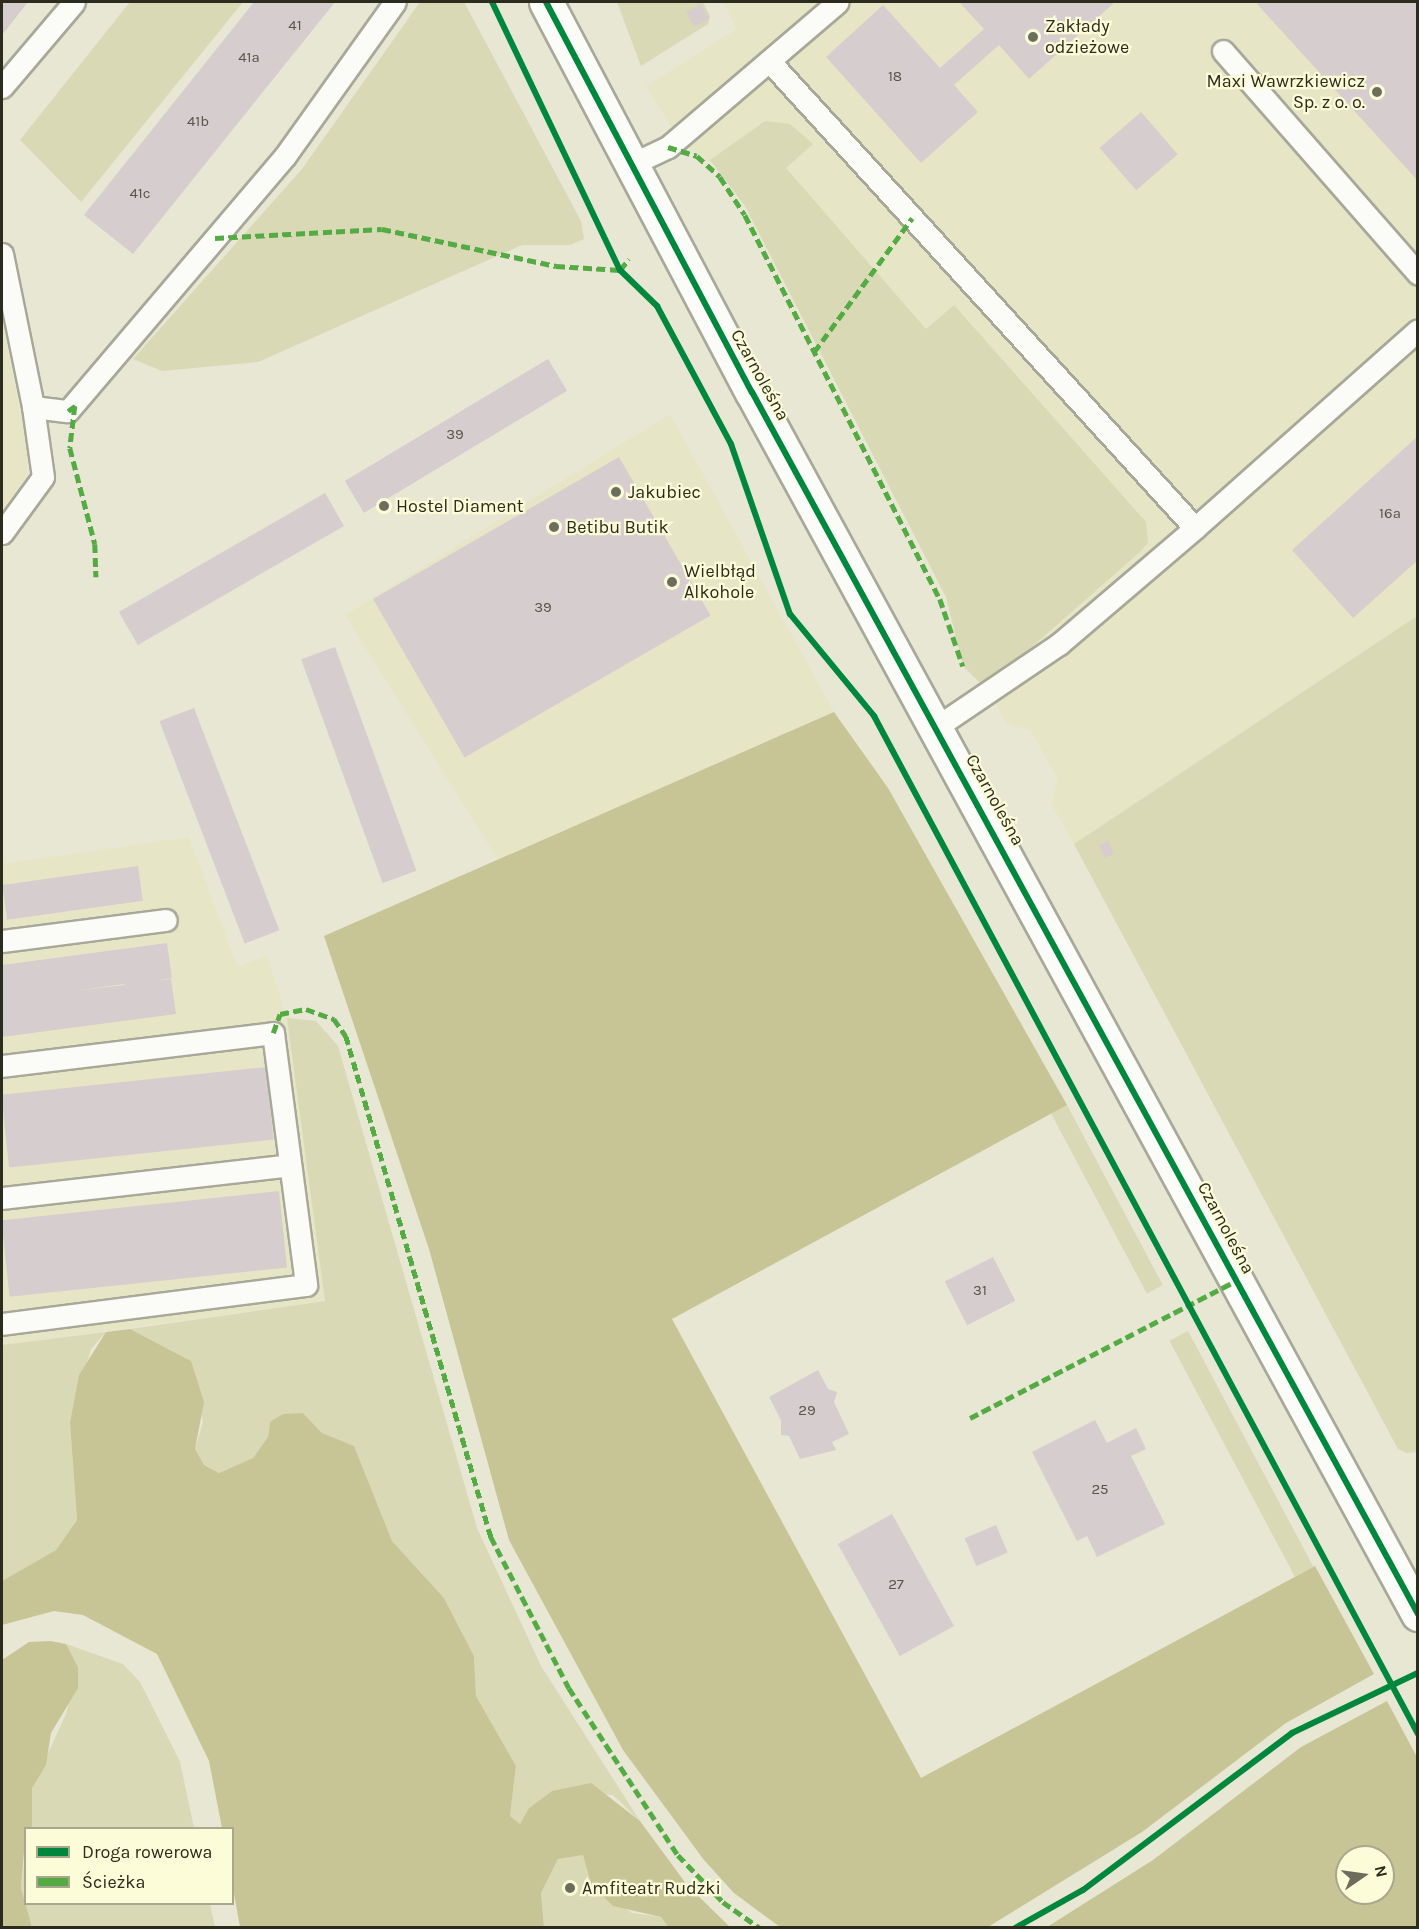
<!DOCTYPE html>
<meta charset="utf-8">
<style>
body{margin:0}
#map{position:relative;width:1419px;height:1929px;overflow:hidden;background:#e7e7d3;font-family:Karla,sans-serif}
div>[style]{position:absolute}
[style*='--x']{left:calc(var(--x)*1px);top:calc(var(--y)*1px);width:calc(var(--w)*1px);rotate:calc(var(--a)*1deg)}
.built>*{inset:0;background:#e6e6c6}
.green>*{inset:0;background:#d9d9b5;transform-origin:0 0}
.forest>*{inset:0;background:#c7c596}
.building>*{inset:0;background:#d5cdce;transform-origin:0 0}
.roads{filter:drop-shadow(2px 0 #a8a899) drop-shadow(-2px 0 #a8a899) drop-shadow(0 2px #a8a899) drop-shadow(0 -2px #a8a899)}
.service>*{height:21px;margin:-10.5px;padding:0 10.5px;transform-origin:10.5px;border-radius:10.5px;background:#fbfbf8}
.tertiary>*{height:33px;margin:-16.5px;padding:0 16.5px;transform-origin:16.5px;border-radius:16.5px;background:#fbfbf8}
.quiet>*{height:4.5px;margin-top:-2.25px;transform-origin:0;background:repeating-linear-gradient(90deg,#54ab43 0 9px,transparent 0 13.5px)}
.cycleway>*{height:6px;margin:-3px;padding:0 3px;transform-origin:3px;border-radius:3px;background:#00873e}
.dots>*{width:16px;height:16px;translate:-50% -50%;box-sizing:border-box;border:3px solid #fdfcd8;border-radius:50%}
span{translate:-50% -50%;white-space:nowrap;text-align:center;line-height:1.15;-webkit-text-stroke:4.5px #fdfcd8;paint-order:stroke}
.number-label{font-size:15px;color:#56544a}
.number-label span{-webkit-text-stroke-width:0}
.poi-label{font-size:18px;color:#2b2b1e}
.left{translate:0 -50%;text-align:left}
.right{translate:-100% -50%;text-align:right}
.street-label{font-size:18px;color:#2b2b1e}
.frame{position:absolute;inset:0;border:3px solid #2b2b1e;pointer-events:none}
.legend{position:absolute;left:24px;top:1827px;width:210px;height:78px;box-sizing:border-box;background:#fdfcd8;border:2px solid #a9a88e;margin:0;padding:8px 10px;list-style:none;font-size:18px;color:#2b2b1e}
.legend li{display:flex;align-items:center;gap:12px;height:30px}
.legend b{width:30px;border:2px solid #a9a88e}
.north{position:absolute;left:1335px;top:1845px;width:60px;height:60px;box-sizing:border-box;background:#fdfcd8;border:2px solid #a9a88e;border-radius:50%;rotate:77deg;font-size:16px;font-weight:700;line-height:24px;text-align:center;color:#2b2b1e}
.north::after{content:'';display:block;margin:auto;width:21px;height:27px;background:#6d6d5d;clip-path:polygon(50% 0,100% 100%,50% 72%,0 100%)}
</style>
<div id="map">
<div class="built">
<div style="clip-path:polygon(723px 2px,1417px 2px,1417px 616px,1074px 844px,1051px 803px,1058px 780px,1031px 731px,1007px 723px,969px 662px,946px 597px,745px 206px,717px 166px,680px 141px,646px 86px,737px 29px)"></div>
<div style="clip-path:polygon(2px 319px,28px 456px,26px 477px,2px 509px)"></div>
<div style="clip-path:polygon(670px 414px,834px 712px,498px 860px,345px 615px)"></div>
<div style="clip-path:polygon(189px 837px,237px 966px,267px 956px,287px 1018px,325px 1301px,2px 1345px,2px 864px)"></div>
</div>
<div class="green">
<div style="clip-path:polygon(130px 2px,243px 2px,81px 202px,20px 140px)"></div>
<div style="clip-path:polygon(420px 2px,464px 2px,581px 221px,584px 239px,570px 245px,522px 245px,258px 362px,162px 371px,133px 359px,302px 169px)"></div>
<div style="clip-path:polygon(617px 2px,703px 2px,710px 16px,708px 24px,641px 66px)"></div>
<div style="clip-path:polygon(765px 121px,790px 124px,813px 144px,786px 168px,926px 329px,954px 305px,1146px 522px,1148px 543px,1141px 551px,985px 688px,963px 666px,946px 597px,745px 206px,710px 160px)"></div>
<div style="clip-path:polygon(1417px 616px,1417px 1452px,1407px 1453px,1398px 1449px,1074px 844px)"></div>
<div style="clip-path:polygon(287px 1018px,316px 1021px,338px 1046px,477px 1528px,541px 1666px,640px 1821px,613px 1795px,552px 1791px,529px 1808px,520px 1824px,510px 1816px,516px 1766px,476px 1696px,474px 1656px,444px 1598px,392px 1541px,354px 1447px,322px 1433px,303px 1413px,270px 1422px,268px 1437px,253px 1458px,219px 1473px,204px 1465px,195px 1449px,203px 1422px,191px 1361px,130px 1329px,325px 1301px)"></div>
<div style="left:1067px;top:1105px;width:204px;height:18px;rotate:62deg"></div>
<div style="left:1188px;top:1331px;width:267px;height:21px;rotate:62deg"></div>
<div style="clip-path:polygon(106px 1332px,91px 1349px,70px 1423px,77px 1520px,56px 1550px,2px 1581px,2px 1345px)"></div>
<div style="clip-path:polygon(66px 1644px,123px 1664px,140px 1682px,180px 1762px,194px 1828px,32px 1828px,32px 1788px,66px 1714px,78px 1667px)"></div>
<div style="clip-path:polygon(25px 1855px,26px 1904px,210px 1904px,215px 1927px,32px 1927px,21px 1888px)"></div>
<div style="clip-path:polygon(583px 1855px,591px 1884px,632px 1913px,661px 1917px,668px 1927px,544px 1927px,541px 1893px,558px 1859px)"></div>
</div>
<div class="forest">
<div style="clip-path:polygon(834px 712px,888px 788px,1067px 1105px,672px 1319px,921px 1778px,1315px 1566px,1374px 1674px,1286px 1723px,1142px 1832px,988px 1927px,780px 1927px,734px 1893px,704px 1860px,623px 1750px,509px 1540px,429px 1249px,324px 936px)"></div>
<div style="clip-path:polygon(130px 1329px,191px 1361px,204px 1402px,195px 1449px,204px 1465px,219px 1473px,253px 1458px,268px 1437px,270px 1422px,283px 1414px,303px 1413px,322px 1433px,354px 1446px,392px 1541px,444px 1598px,474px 1656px,476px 1696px,516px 1766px,510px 1816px,520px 1824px,529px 1808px,552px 1791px,591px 1783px,640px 1821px,687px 1885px,730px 1927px,668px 1927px,661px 1917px,613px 1906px,591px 1884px,583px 1855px,558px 1859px,541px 1893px,544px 1927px,240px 1927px,233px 1888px,232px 1828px,222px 1828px,209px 1761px,157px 1654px,83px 1615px,54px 1611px,2px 1625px,2px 1581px,56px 1550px,77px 1520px,70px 1423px,79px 1375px,106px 1332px)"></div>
<div style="clip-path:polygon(50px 1641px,66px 1644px,78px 1667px,78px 1688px,51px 1733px,46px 1765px,32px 1788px,32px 1828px,26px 1828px,21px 1888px,32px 1927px,2px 1927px,2px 1660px,29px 1642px)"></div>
<div style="clip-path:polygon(evenodd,1387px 1701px,1417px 1757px,1417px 1927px,1047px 1927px,1153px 1860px,1301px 1747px,1387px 1701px,1347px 1857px,1383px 1857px,1383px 1893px,1347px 1893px,1347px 1857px)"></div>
</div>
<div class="building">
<div style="clip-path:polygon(2px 2px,28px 2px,2px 35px)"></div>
<div style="clip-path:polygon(254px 2px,335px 2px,133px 254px,84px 215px)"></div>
<div style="clip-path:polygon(959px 2px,1115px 2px,1029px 79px,999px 45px,954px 85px,978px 112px,921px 163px,826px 57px,883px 5px,940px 68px,984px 29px)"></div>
<div style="clip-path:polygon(1260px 2px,1418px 2px,1418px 181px,1257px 4px)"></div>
<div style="left:701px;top:4px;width:17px;height:17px;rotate:62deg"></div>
<div style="left:1141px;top:112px;width:56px;height:55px;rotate:49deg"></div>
<div style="left:548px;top:359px;width:37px;height:237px;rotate:59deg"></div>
<div style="clip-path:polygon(1418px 436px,1418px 560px,1353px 618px,1292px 550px)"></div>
<div style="left:619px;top:457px;width:183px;height:284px;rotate:60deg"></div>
<div style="left:325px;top:493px;width:38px;height:238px;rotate:60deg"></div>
<div style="left:335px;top:647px;width:238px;height:36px;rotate:70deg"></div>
<div style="left:194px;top:708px;width:238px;height:37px;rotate:69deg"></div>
<div style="left:1108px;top:841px;width:14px;height:10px;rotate:65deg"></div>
<div style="left:138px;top:866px;width:35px;height:137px;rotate:82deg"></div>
<div style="clip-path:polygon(evenodd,167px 943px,172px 978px,154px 981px,171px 979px,176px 1014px,2px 1037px,2px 965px,167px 943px,124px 984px,125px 985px,75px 991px,124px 984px)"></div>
<div style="left:266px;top:1067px;width:73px;height:266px;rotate:84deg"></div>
<div style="left:279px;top:1191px;width:77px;height:279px;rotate:84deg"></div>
<div style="left:993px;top:1257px;width:49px;height:54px;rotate:63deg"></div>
<div style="clip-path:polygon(818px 1370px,828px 1389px,837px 1392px,834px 1402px,849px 1434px,832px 1442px,836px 1450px,800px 1459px,789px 1436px,781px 1435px,781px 1420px,769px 1397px)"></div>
<div style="clip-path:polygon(1095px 1420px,1107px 1443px,1136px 1428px,1146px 1449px,1131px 1456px,1165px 1524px,1097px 1557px,1087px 1536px,1077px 1541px,1032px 1452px)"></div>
<div style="left:892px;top:1514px;width:128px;height:62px;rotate:61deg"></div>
<div style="left:996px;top:1525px;width:30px;height:34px;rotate:67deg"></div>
</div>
<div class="roads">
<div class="service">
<div style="--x:1223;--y:51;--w:296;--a:48.8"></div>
<div style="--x:771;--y:63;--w:629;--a:47.64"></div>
<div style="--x:1195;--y:528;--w:179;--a:139.5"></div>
<div style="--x:1059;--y:644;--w:146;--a:145.9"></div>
<div style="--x:2;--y:87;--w:111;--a:-49.7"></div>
<div style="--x:630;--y:165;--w:42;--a:-25.3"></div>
<div style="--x:668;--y:147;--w:223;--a:-40.5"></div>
<div style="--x:2;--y:254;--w:156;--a:78.5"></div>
<div style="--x:33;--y:407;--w:35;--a:7"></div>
<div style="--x:68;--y:411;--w:335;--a:-49.6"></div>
<div style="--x:285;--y:156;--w:189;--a:-54.5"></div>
<div style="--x:1195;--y:528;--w:298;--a:-41.6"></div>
<div style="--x:2;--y:533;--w:69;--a:-53.8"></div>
<div style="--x:43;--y:477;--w:71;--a:-98.1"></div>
<div style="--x:2;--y:941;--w:165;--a:-7.3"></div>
<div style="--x:2;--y:1066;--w:273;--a:-6.9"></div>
<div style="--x:273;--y:1033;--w:254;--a:82.5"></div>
<div style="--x:306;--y:1285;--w:306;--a:172.7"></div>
<div style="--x:2;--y:1198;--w:290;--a:-6.5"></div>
</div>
<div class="tertiary">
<div style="--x:546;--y:2;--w:441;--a:62.2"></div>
<div style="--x:752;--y:392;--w:1392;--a:61.41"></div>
</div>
</div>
<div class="quiet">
<div style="--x:668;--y:147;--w:30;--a:17"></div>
<div style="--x:697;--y:156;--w:31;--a:42"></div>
<div style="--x:720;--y:177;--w:45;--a:56.7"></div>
<div style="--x:745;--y:215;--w:431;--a:63.1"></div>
<div style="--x:940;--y:599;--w:71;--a:71.1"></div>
<div style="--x:215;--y:238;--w:167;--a:-3.1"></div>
<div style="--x:382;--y:229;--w:178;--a:12"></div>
<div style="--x:556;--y:266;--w:64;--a:3.6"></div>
<div style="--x:620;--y:270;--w:14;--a:-51"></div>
<div style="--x:814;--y:352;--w:166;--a:-53.8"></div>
<div style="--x:68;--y:411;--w:9;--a:-36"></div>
<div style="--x:75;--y:406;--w:42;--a:96.8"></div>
<div style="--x:70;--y:448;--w:99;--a:75.4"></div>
<div style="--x:95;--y:544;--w:33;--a:88"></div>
<div style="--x:273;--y:1033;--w:20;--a:-70"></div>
<div style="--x:280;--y:1014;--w:26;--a:-11"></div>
<div style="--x:306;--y:1009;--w:30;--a:20"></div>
<div style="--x:334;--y:1019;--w:21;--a:55"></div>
<div style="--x:346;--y:1036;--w:522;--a:73.86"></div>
<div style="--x:491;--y:1537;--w:170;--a:62.7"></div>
<div style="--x:569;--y:1688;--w:199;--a:56.9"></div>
<div style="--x:678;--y:1855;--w:65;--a:46.2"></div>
<div style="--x:723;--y:1902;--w:45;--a:35.1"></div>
<div style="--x:970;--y:1418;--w:301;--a:-27.3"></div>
</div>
<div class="cycleway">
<div style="--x:492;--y:2;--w:297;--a:64.5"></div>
<div style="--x:620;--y:270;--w:52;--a:44.2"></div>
<div style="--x:657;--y:306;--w:157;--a:61.8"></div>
<div style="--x:731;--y:444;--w:180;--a:70.9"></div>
<div style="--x:790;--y:614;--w:132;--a:50.5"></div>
<div style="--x:874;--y:716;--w:1154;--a:61.88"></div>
<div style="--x:546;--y:2;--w:441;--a:62.2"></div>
<div style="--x:752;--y:392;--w:1392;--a:61.41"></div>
<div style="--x:1015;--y:1928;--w:78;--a:-29.2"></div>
<div style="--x:1083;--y:1890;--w:261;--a:-36.9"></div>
<div style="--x:1292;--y:1733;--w:140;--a:-25.5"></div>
</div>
<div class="dots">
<div style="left:1033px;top:37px;background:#6d6d5d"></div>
<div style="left:1377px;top:92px;background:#6d6d5d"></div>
<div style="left:616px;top:492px;background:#6d6d5d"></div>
<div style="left:384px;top:506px;background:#6d6d5d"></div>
<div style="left:554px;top:527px;background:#6d6d5d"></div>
<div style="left:672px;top:582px;background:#6d6d5d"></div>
<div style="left:570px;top:1888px;background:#6d6d5d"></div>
</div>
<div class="number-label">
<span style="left:295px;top:26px">41</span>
<span style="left:249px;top:58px">41a</span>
<span style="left:895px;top:77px">18</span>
<span style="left:198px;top:122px">41b</span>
<span style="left:140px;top:194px">41c</span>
<span style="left:455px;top:435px">39</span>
<span style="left:1390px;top:514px">16a</span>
<span style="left:543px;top:608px">39</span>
<span style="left:980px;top:1291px">31</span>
<span style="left:807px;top:1411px">29</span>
<span style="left:1100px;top:1490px">25</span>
<span style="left:896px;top:1585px">27</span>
</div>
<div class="poi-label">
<span class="left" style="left:1045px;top:37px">Zakłady<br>odzieżowe</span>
<span class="right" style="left:1365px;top:92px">Maxi Wawrzkiewicz<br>Sp. z o. o.</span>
<span class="left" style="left:628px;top:492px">Jakubiec</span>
<span class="left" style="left:396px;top:506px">Hostel Diament</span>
<span class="left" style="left:566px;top:527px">Betibu Butik</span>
<span class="left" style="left:684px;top:582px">Wielbłąd<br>Alkohole</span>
<span class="left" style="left:582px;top:1888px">Amfiteatr Rudzki</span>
</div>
<div class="street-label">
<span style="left:760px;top:375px;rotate:61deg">Czarnoleśna</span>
<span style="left:995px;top:800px;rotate:61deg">Czarnoleśna</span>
<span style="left:1226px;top:1228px;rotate:62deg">Czarnoleśna</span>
</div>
<div class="frame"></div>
<ul class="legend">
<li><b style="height:8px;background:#00873e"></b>Droga rowerowa</li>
<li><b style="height:8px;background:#54ab43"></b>Ścieżka</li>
</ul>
<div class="north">N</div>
</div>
